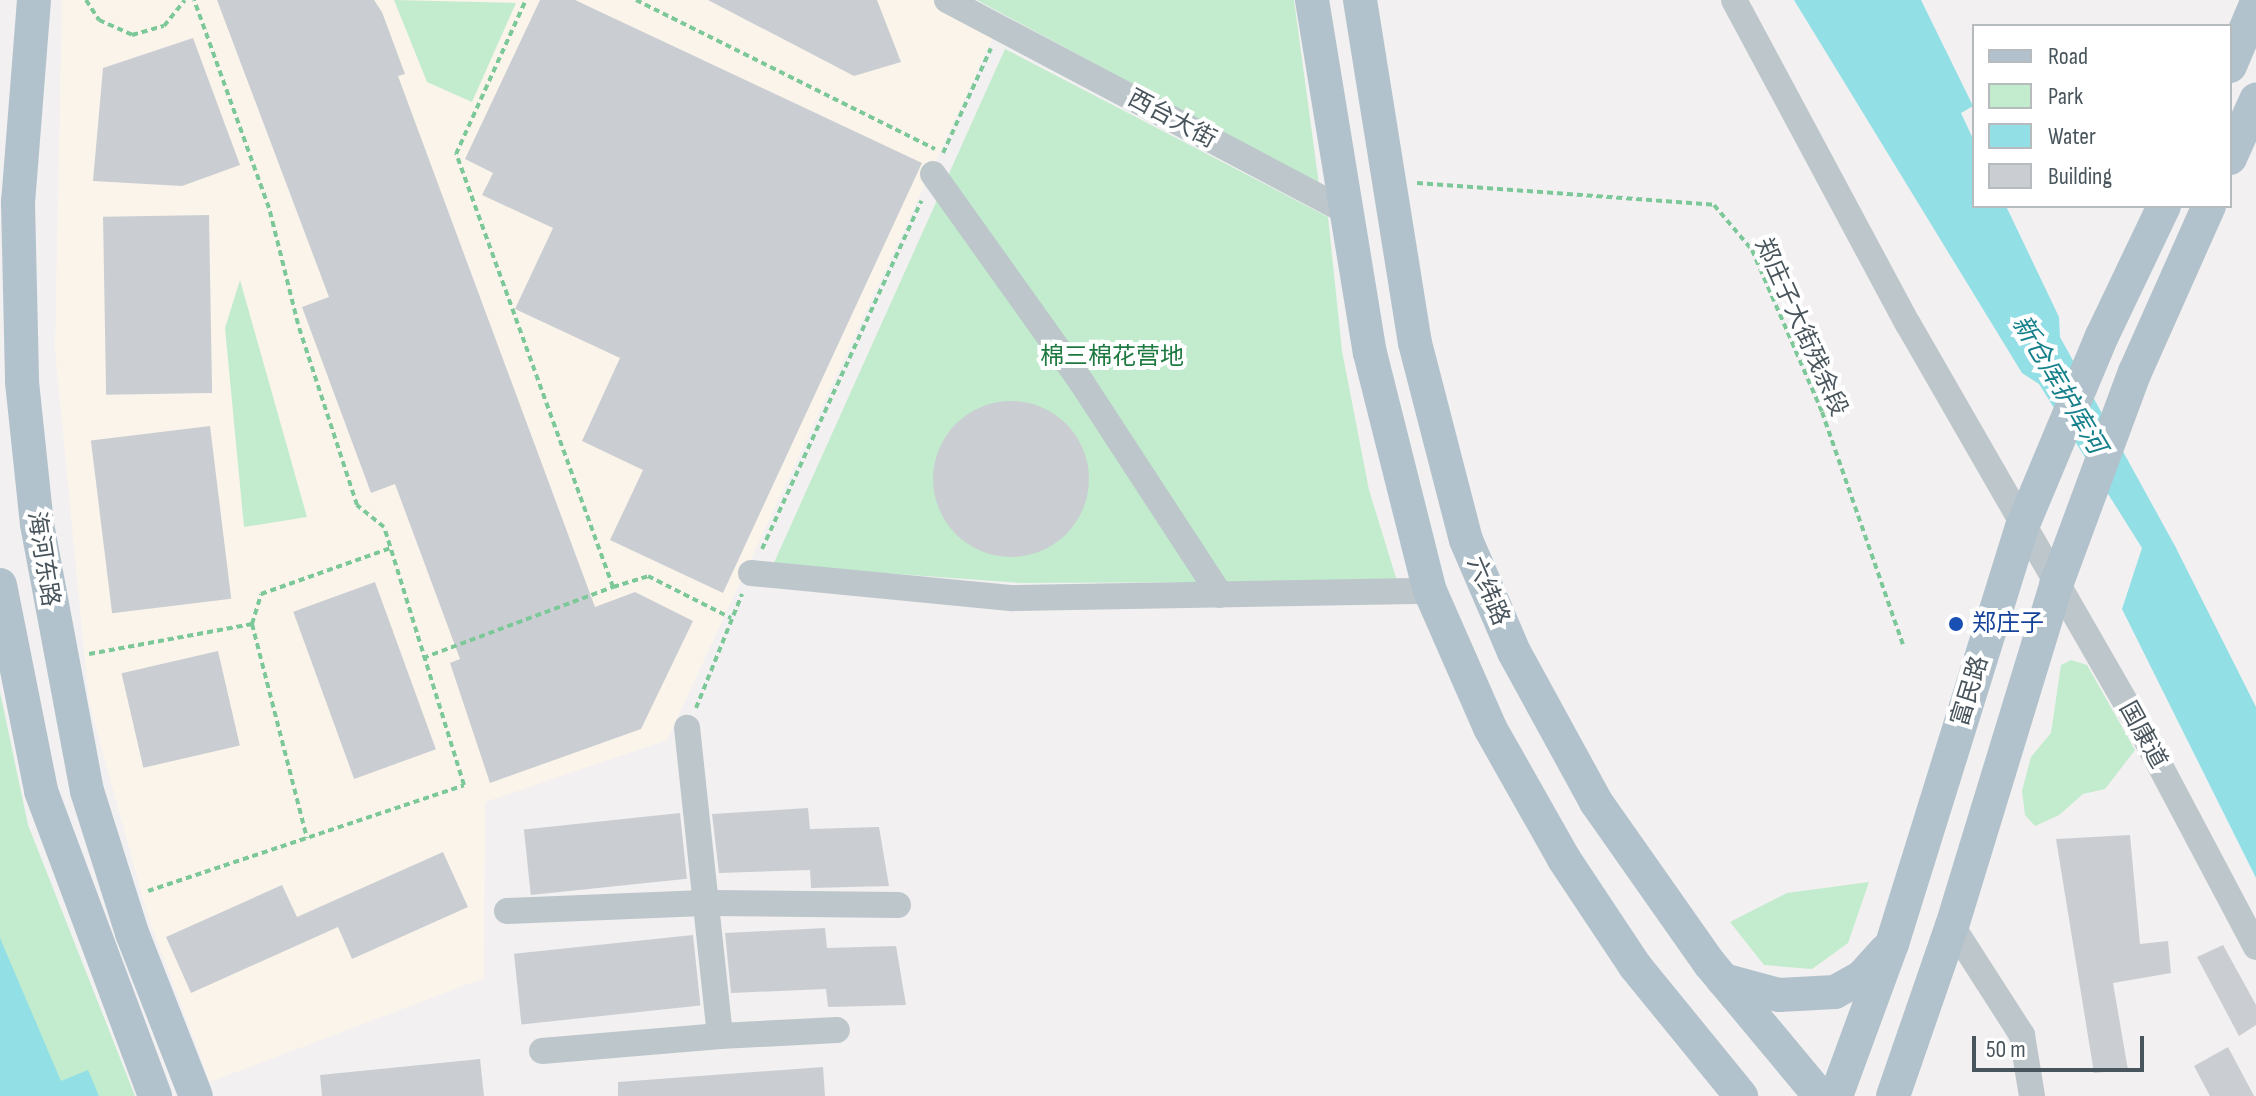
<!DOCTYPE html>
<meta charset="utf-8">
<style>
body{margin:0}
#map{position:relative;width:2256px;height:1096px;overflow:hidden;background:#f2f0f0;font-family:"Sofia Sans Condensed","Noto Sans SC",sans-serif}
div>[style]{position:absolute}
[style*='--x']{left:calc(var(--x)*1px);top:calc(var(--y)*1px);width:calc(var(--w)*1px);rotate:calc(var(--a)*1deg)}
.commercial>*{inset:0;background:#fbf4eb}
.green>*{inset:0;background:#c2eccd}
.water>*{inset:0;background:#92dfe6}
.building>*{inset:0;background:#caced2;transform-origin:0 0}
.round{border-radius:50%}
.path>*{height:4px;margin-top:-2px;transform-origin:0;background:repeating-linear-gradient(90deg,#7cc899 0 6px,transparent 0 10px)}
.minor>*{height:26px;margin:-13px;padding:0 13px;transform-origin:13px;border-radius:13px;background:#bdc6cb}
.major>*{height:34px;margin:-17px;padding:0 17px;transform-origin:17px;border-radius:17px;background:#b2c2cc}
.dots>*{width:22px;height:22px;translate:-50% -50%;box-sizing:border-box;border:4px solid #fff;border-radius:50%}
span{translate:-50% -50%;white-space:nowrap;text-align:center;line-height:1.15;-webkit-text-stroke:8px #fff;paint-order:stroke}
.street-label{font-size:24px;color:#49555c}
.park-label{font-size:24px;color:#1e7940}
.transit-label{font-size:24px;color:#164399}
.left{translate:0 -50%;text-align:left}
.water-label{font-size:26px;color:#16818b;font-style:italic}
.legend{position:absolute;left:1972px;top:24px;width:260px;height:184px;box-sizing:border-box;background:#fff;border:2px solid #b6bbbe;margin:0;padding:10px 14px;list-style:none;font-size:24px;color:#49555c}
.legend li{display:flex;align-items:center;gap:16px;height:40px}
.legend b{width:40px;border:2px solid #b6bbbe}
.scale{position:absolute;left:1972px;top:1036px;width:172px;height:36px;box-sizing:border-box;border:4px solid #49555c;border-top:0;padding-left:10px;font-size:24px;line-height:28px;white-space:nowrap;color:#49555c;-webkit-text-stroke:6px #fff;paint-order:stroke}
</style>
<div id="map">
<div class="commercial">
<div style="clip-path:polygon(62px 0,934px 0,996px 31px,667px 740px,485px 802px,484px 978px,210px 1082px,148px 917px,89px 702px,55px 350px)"></div>
</div>
<div class="green">
<div style="clip-path:polygon(394px 0,516px 3px,472px 102px,427px 82px)"></div>
<div style="clip-path:polygon(977px 0,1294px 0,1319px 185px)"></div>
<div style="clip-path:polygon(1005px 49px,1328px 217px,1342px 351px,1369px 490px,1397px 581px,1020px 583px,773px 565px)"></div>
<div style="clip-path:polygon(240px 280px,307px 517px,244px 527px,225px 328px)"></div>
<div style="clip-path:polygon(2071px 660px,2087px 665px,2135px 750px,2105px 789px,2083px 794px,2059px 815px,2035px 826px,2025px 815px,2022px 791px,2031px 757px,2051px 733px,2061px 665px)"></div>
<div style="clip-path:polygon(0 692px,28px 825px,135px 1096px,0 1096px)"></div>
<div style="clip-path:polygon(1869px 882px,1848px 943px,1812px 969px,1764px 965px,1730px 922px,1787px 893px)"></div>
</div>
<div class="water">
<div style="clip-path:polygon(1794px 0,1921px 0,1973px 106px,1961px 113px,1974px 141px,1974px 206px,2006px 206px,2059px 317px,2060px 337px,2175px 546px,2256px 707px,2256px 878px,2122px 609px,2142px 548px,2039px 384px,2022px 373px)"></div>
<div style="clip-path:polygon(0 938px,61px 1081px,88px 1070px,99px 1096px,0 1096px)"></div>
</div>
<div class="building">
<div style="clip-path:polygon(217px 0,374px 0,382px 12px,405px 74px,398px 76px,595px 607px,635px 592px,693px 621px,641px 729px,490px 783px,450px 663px,460px 659px,395px 484px,371px 493px,302px 307px,329px 297px)"></div>
<div style="clip-path:polygon(540px 0,575px 0,922px 163px,723px 593px,610px 540px,643px 470px,582px 441px,620px 358px,515px 309px,553px 228px,482px 195px,493px 173px,465px 159px)"></div>
<div style="clip-path:polygon(708px 0,877px 0,901px 62px,854px 76px)"></div>
<div style="clip-path:polygon(193px 38px,240px 165px,182px 186px,93px 181px,103px 68px)"></div>
<div style="left:209px;top:215px;width:178px;height:106px;rotate:89deg"></div>
<div class="round" style="left:933px;top:401px;width:156px;height:156px"></div>
<div style="left:210px;top:426px;width:174px;height:120px;rotate:83deg"></div>
<div style="left:375px;top:582px;width:178px;height:87px;rotate:70deg"></div>
<div style="left:218px;top:651px;width:97px;height:99px;rotate:77deg"></div>
<div style="clip-path:polygon(808px 808px,810px 829px,879px 827px,889px 886px,811px 888px,810px 870px,719px 873px,712px 814px)"></div>
<div style="left:680px;top:813px;width:66px;height:157px;rotate:84deg"></div>
<div style="clip-path:polygon(2130px 835px,2140px 944px,2168px 941px,2171px 973px,2113px 983px,2128px 1070px,2094px 1073px,2056px 839px)"></div>
<div style="clip-path:polygon(443px 852px,468px 907px,352px 959px,338px 927px,191px 993px,166px 937px,282px 885px,297px 917px)"></div>
<div style="clip-path:polygon(825px 928px,827px 948px,896px 946px,906px 1005px,828px 1007px,826px 989px,731px 993px,725px 933px)"></div>
<div style="left:693px;top:935px;width:71px;height:180px;rotate:84deg"></div>
<div style="clip-path:polygon(2223px 945px,2256px 1005px,2256px 1025px,2239px 1036px,2197px 957px)"></div>
<div style="clip-path:polygon(2228px 1047px,2254px 1096px,2210px 1096px,2194px 1066px)"></div>
<div style="clip-path:polygon(480px 1059px,484px 1096px,322px 1096px,320px 1075px)"></div>
<div style="clip-path:polygon(823px 1067px,825px 1096px,618px 1096px,618px 1082px)"></div>
</div>
<div class="path">
<div style="--x:86;--y:0;--w:24;--a:57"></div>
<div style="--x:99;--y:20;--w:36;--a:24"></div>
<div style="--x:132;--y:35;--w:33;--a:-16"></div>
<div style="--x:164;--y:26;--w:33;--a:-51"></div>
<div style="--x:636;--y:0;--w:334;--a:26.5"></div>
<div style="--x:943;--y:153;--w:115;--a:-65.4"></div>
<div style="--x:1417;--y:183;--w:298;--a:4.2"></div>
<div style="--x:1714;--y:205;--w:59;--a:49.8"></div>
<div style="--x:1752;--y:250;--w:176;--a:66.6"></div>
<div style="--x:1822;--y:412;--w:246;--a:70.8"></div>
<div style="--x:762;--y:549;--w:383;--a:-65.4"></div>
<div style="--x:613;--y:587;--w:37;--a:-17"></div>
<div style="--x:648;--y:576;--w:93;--a:26.8"></div>
<div style="--x:252;--y:624;--w:31;--a:-73"></div>
<div style="--x:261;--y:594;--w:138;--a:-19.5"></div>
<div style="--x:89;--y:654;--w:166;--a:-10.4"></div>
<div style="--x:252;--y:624;--w:221;--a:75.6"></div>
<div style="--x:423;--y:658;--w:203;--a:-20.5"></div>
<div style="--x:613;--y:587;--w:461;--a:-109.9"></div>
<div style="--x:456;--y:154;--w:169;--a:-65.6"></div>
<div style="--x:696;--y:708;--w:123;--a:-68"></div>
<div style="--x:148;--y:891;--w:333;--a:-18.5"></div>
<div style="--x:464;--y:785;--w:270;--a:-107.2"></div>
<div style="--x:384;--y:527;--w:35;--a:-141"></div>
<div style="--x:357;--y:505;--w:190;--a:-108.1"></div>
<div style="--x:298;--y:324;--w:120;--a:-104"></div>
<div style="--x:269;--y:208;--w:221;--a:-109.8"></div>
</div>
<div class="minor">
<div style="--x:947;--y:0;--w:450;--a:27.9"></div>
<div style="--x:1734;--y:0;--w:368;--a:61.8"></div>
<div style="--x:1908;--y:324;--w:464;--a:60.1"></div>
<div style="--x:2139;--y:726;--w:250;--a:62.1"></div>
<div style="--x:933;--y:174;--w:257;--a:54.5"></div>
<div style="--x:1082;--y:383;--w:253;--a:56.9"></div>
<div style="--x:751;--y:573;--w:263;--a:5.5"></div>
<div style="--x:1013;--y:598;--w:417;--a:-1"></div>
<div style="--x:507;--y:911;--w:203;--a:-2.3"></div>
<div style="--x:710;--y:903;--w:188;--a:0.6"></div>
<div style="--x:1952;--y:926;--w:130;--a:57.3"></div>
<div style="--x:2022;--y:1035;--w:62;--a:80.7"></div>
<div style="--x:720;--y:1036;--w:117;--a:-2.9"></div>
<div style="--x:542;--y:1051;--w:179;--a:-4.8"></div>
<div style="--x:720;--y:1036;--w:310;--a:-96.1"></div>
</div>
<div class="major">
<div style="--x:34;--y:0;--w:203;--a:94.5"></div>
<div style="--x:18;--y:202;--w:180;--a:88.7"></div>
<div style="--x:22;--y:382;--w:143;--a:84"></div>
<div style="--x:37;--y:524;--w:272;--a:79.4"></div>
<div style="--x:87;--y:791;--w:149;--a:72.4"></div>
<div style="--x:132;--y:933;--w:175;--a:68.6"></div>
<div style="--x:1312;--y:0;--w:358;--a:80.7"></div>
<div style="--x:1370;--y:353;--w:245;--a:75.9"></div>
<div style="--x:1430;--y:591;--w:150;--a:66.3"></div>
<div style="--x:1490;--y:728;--w:150;--a:60.5"></div>
<div style="--x:1564;--y:859;--w:128;--a:56.4"></div>
<div style="--x:1635;--y:966;--w:168;--a:50.8"></div>
<div style="--x:1360;--y:0;--w:347;--a:80.9"></div>
<div style="--x:1415;--y:343;--w:203;--a:75.5"></div>
<div style="--x:1466;--y:540;--w:122;--a:66.8"></div>
<div style="--x:1514;--y:652;--w:171;--a:61.3"></div>
<div style="--x:1596;--y:802;--w:198;--a:54.9"></div>
<div style="--x:1710;--y:964;--w:172;--a:50.2"></div>
<div style="--x:2230;--y:66;--w:67;--a:-67.2"></div>
<div style="--x:2230;--y:158;--w:64;--a:-65.9"></div>
<div style="--x:0;--y:585;--w:210;--a:78.7"></div>
<div style="--x:41;--y:791;--w:326;--a:69.5"></div>
<div style="--x:1723;--y:980;--w:58;--a:15"></div>
<div style="--x:1779;--y:995;--w:56;--a:-3.1"></div>
<div style="--x:1835;--y:992;--w:31;--a:-29"></div>
<div style="--x:1862;--y:977;--w:36;--a:-48"></div>
<div style="--x:1836;--y:1096;--w:162;--a:-69.8"></div>
<div style="--x:1892;--y:944;--w:437;--a:-72.7"></div>
<div style="--x:2022;--y:527;--w:207;--a:-67.3"></div>
<div style="--x:2102;--y:336;--w:144;--a:-64.5"></div>
<div style="--x:1893;--y:1096;--w:180;--a:-70.9"></div>
<div style="--x:1952;--y:926;--w:357;--a:-73"></div>
<div style="--x:2056;--y:585;--w:227;--a:-69.7"></div>
<div style="--x:2135;--y:372;--w:182;--a:-66"></div>
</div>
<div class="dots">
<div style="left:1956px;top:624px;background:#1a4fb4"></div>
</div>
<div class="street-label">
<span style="left:1172px;top:119px;rotate:28deg">西台大街</span>
<span style="left:1801px;top:327px;rotate:66deg">郑庄子大街残余段</span>
<span style="left:43px;top:559px;rotate:81deg">海河东路</span>
<span style="left:1488px;top:591px;rotate:67deg">六纬路</span>
<span style="left:1970px;top:691px;rotate:-73deg">富民路</span>
<span style="left:2143px;top:735px;rotate:61deg">国康道</span>
</div>
<div class="park-label">
<span style="left:1112px;top:357px">棉三棉花营地</span>
</div>
<div class="transit-label">
<span class="left" style="left:1972px;top:624px">郑庄子</span>
</div>
<div class="water-label">
<span style="left:2058px;top:385px;rotate:59deg">新仓库护库河</span>
</div>
<ul class="legend">
<li><b style="height:10px;background:#b2c2cc"></b>Road</li>
<li><b style="height:22px;background:#c2eccd"></b>Park</li>
<li><b style="height:22px;background:#92dfe6"></b>Water</li>
<li><b style="height:22px;background:#caced2"></b>Building</li>
</ul>
<div class="scale">50 m</div>
</div>
